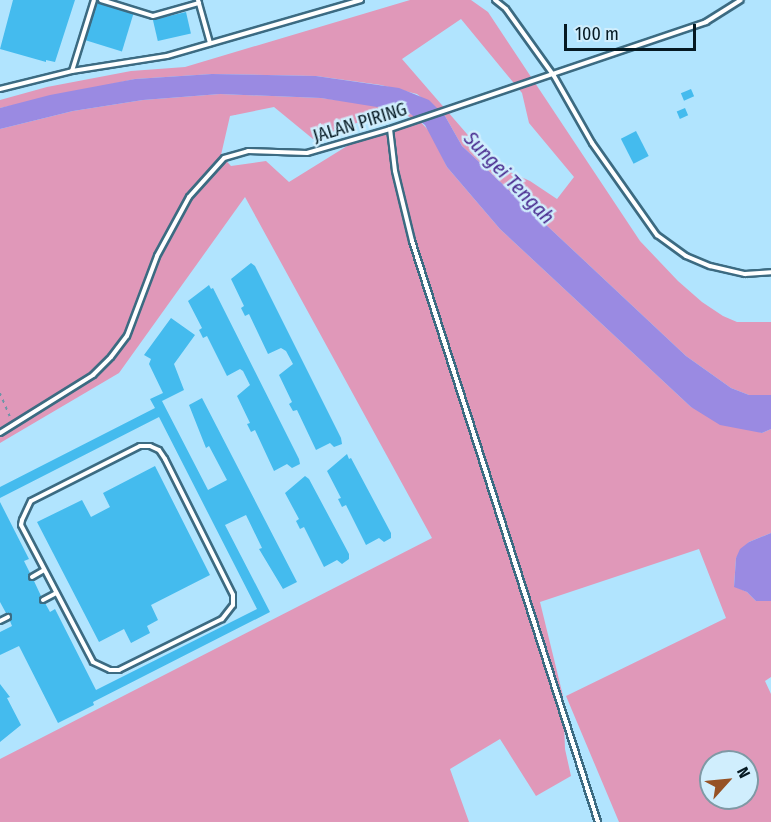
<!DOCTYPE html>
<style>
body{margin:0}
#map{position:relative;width:771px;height:822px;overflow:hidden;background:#b1e4fe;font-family:"Fira Sans Condensed",sans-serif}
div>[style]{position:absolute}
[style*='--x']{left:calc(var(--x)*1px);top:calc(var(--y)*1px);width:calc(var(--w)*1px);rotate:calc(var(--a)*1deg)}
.green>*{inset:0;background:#e098b9}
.water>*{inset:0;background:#9a8ae2}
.building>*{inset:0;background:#4be;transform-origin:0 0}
.path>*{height:1.5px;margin-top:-0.75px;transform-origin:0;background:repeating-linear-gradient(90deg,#6d94a7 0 3px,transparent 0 7.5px)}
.roads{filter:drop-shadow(2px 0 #3c6b82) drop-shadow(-2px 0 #3c6b82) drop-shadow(0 2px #3c6b82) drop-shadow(0 -2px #3c6b82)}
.service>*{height:4px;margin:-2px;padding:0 2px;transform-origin:2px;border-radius:2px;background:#fff}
span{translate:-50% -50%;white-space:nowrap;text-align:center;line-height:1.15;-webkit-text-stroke:5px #d0eefd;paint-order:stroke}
.street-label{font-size:18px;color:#051922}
.water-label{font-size:20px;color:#47298e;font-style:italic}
.north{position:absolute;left:699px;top:750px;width:60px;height:60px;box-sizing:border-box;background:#d0eefd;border:2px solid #7f99a5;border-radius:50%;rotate:63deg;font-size:16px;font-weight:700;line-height:24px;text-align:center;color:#051922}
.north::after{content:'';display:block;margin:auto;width:21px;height:27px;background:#965225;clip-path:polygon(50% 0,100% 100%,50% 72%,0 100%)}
.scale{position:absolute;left:564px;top:24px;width:132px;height:27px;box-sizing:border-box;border:3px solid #051922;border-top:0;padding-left:8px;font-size:18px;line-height:21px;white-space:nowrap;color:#051922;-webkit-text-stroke:4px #d0eefd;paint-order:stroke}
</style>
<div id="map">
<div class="green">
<div style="clip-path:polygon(evenodd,410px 0,471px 0,488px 12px,640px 241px,678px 281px,702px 302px,723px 316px,737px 322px,771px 322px,771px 395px,749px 395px,731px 388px,686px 356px,462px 146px,445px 116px,417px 94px,381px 85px,316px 76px,212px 74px,135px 79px,0 108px,0 100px,47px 87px,131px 71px,185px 67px,410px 0,461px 19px,522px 93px,529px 123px,574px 177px,557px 199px,530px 181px,493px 164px,402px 59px,461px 19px)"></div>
<div style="clip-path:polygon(evenodd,220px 94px,321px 98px,377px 105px,414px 115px,431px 133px,447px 167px,500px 229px,691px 407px,762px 433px,771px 429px,771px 533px,749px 542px,736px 558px,734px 586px,747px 592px,756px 601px,771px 601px,771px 677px,765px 681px,771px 694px,771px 822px,619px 822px,566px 696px,726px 618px,699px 549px,540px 602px,563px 696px,565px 749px,571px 776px,536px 796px,500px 739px,450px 769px,469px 822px,0 822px,0 759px,432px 538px,245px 197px,119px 373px,0 443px,0 129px,73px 111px,143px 100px,220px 94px,274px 107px,313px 139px,395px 109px,415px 120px,360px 138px,289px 182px,266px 161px,231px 166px,221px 155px,230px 116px,274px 107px,220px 94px,711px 762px,747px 762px,747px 798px,711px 798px,711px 762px)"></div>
</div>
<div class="water">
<div style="clip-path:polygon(212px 74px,316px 76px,399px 88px,429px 100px,445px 116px,462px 146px,686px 356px,731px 388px,749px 395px,771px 395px,771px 429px,762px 433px,720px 425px,691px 407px,500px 229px,447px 167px,425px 125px,408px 112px,321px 98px,220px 94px,143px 100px,73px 111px,0 129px,0 108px,50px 95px,135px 79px)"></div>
<div style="clip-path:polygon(771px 533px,771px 601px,756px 601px,747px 592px,734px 587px,736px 558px,740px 549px,749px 542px)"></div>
</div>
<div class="building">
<div style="clip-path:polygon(13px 0,75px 0,55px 62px,46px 60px,46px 62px,0 49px)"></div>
<div style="left:97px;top:3px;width:38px;height:39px;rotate:17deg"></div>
<div style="left:186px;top:12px;width:22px;height:34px;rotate:77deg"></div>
<div style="left:691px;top:89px;width:8px;height:11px;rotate:67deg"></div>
<div style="left:685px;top:108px;width:8px;height:9px;rotate:67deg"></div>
<div style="left:636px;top:131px;width:28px;height:17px;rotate:63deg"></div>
<div style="clip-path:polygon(251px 263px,255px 266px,341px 438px,342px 444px,334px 447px,330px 443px,316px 450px,297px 410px,293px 411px,289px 404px,292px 402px,279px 375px,293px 364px,286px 351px,281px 348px,268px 354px,249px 314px,245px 316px,241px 308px,244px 306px,231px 279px)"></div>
<div style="clip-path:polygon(209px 285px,211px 289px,213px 288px,299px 459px,300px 464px,292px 468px,287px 464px,274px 471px,255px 430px,251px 432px,247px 424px,250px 423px,237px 396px,250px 385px,243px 371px,240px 369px,227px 376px,207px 336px,203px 338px,199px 330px,202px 328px,188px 301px)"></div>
<div style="clip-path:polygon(171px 318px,195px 335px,174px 364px,184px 390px,162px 401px,208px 490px,227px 480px,209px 446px,206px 448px,189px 405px,202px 398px,297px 582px,283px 589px,259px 549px,262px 548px,246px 515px,225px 525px,270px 612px,93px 702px,94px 705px,58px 723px,19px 646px,0 655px,0 632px,12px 626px,10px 621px,11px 615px,6px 613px,0 602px,0 502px,29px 559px,24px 561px,30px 573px,28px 579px,34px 581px,41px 596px,39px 601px,45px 603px,50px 612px,55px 609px,96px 690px,257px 609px,159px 417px,0 498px,0 487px,155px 408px,150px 399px,163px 393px,149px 364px,151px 359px,144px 355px)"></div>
<div style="clip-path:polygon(347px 454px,349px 459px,351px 458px,391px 533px,391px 538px,384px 542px,379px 538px,366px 545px,346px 505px,342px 507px,338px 499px,341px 498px,327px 471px)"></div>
<div style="clip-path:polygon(155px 466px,210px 575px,151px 605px,158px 620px,147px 626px,150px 633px,131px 643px,124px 629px,99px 642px,37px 522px,82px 500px,91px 517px,110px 507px,103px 493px)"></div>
<div style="clip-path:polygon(305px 476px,309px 479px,349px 554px,349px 559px,342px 564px,337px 560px,324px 567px,304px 527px,300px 529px,296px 521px,299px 519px,285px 493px)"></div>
<div style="clip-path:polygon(0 684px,10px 697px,7px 698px,21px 725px,0 742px)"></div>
</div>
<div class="path">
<div style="--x:0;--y:393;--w:28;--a:67"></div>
</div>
<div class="roads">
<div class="service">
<div style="--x:101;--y:0;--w:54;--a:17.1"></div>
<div style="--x:153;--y:16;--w:48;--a:-15.8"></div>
<div style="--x:198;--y:0;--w:45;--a:74.4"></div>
<div style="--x:495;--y:0;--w:14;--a:39"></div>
<div style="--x:506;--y:9;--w:82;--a:54.4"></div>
<div style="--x:554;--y:76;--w:77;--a:60.4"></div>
<div style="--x:592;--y:143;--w:113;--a:54.8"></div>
<div style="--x:657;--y:235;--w:36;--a:36"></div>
<div style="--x:686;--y:256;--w:26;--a:23"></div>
<div style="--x:710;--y:266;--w:36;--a:13"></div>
<div style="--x:745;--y:274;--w:26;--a:-4"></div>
<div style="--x:72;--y:71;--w:74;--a:-72.8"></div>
<div style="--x:0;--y:89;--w:74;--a:-14"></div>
<div style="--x:72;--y:71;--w:96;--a:-9"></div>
<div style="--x:167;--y:56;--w:202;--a:-16.1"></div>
<div style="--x:390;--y:129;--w:42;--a:83.2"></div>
<div style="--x:395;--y:171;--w:72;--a:76.3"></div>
<div style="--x:412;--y:241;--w:610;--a:72.25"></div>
<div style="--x:0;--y:433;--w:110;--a:-31.9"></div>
<div style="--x:93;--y:375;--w:25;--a:-45"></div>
<div style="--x:111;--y:357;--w:26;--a:-53"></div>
<div style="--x:127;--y:336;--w:85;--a:-69.4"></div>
<div style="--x:157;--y:256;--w:67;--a:-61.5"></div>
<div style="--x:189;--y:197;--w:52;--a:-48.1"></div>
<div style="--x:224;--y:158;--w:25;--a:-16"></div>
<div style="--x:248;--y:151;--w:59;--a:1.9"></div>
<div style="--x:307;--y:153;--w:86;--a:-16.1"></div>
<div style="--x:390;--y:129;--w:334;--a:-18.7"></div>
<div style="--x:706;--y:22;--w:41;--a:-32.2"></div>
<div style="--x:140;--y:446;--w:10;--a:0"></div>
<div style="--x:150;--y:446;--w:10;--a:24"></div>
<div style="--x:159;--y:450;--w:11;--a:56"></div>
<div style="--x:165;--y:459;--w:152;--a:63.4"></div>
<div style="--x:233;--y:595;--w:10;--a:90"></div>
<div style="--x:233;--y:605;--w:18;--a:128"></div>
<div style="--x:222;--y:619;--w:115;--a:153.7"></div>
<div style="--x:119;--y:670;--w:9;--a:180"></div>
<div style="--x:110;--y:670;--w:19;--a:-155"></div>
<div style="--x:93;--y:662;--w:155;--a:-117.7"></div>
<div style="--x:21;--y:525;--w:5;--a:-79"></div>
<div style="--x:22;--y:520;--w:21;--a:-65"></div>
<div style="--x:31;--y:501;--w:122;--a:-26.8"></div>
<div style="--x:32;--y:577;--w:14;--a:-30"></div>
<div style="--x:43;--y:600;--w:15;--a:-28"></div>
<div style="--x:0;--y:621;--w:9;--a:-27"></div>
</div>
</div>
<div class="street-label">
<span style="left:360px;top:123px;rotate:-17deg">JALAN PIRING</span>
</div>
<div class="water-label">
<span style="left:509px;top:178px;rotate:46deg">Sungei Tengah</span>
</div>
<div class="north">N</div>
<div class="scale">100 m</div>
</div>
